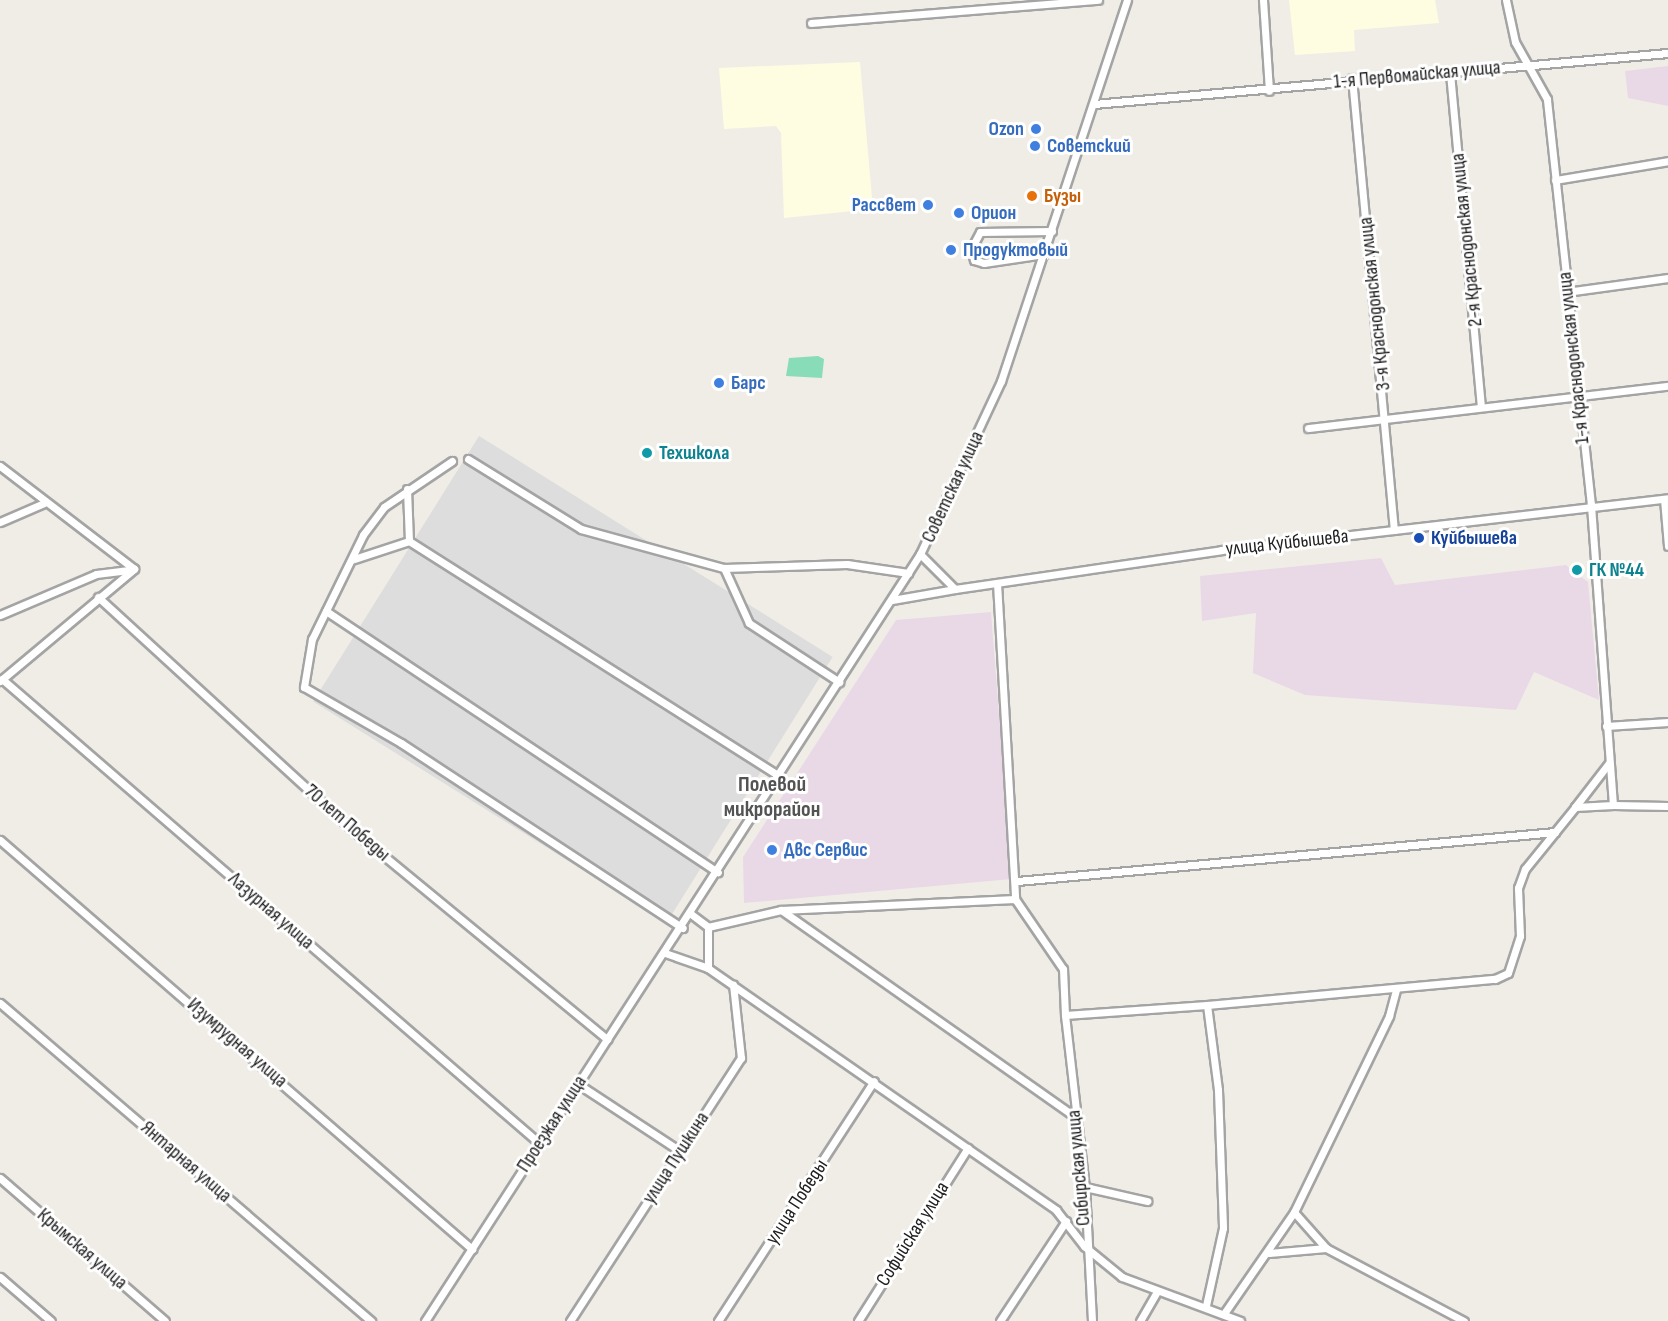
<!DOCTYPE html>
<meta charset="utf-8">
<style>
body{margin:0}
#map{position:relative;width:1668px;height:1321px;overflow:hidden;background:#f0ede7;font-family:"Sofia Sans Condensed",sans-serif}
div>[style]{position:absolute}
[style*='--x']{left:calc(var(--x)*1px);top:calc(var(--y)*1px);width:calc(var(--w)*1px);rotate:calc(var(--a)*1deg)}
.residential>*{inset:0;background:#dedddd;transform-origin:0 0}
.industrial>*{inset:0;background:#e9d9e7}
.education>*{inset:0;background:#fefde2}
.pitch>*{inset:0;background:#88dcb8}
.roads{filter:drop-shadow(2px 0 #a4a4a4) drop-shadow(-2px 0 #a4a4a4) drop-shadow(0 2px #a4a4a4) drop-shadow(0 -2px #a4a4a4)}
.minor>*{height:7px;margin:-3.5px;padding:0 3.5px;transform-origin:3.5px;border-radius:3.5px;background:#fff}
.dots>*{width:16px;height:16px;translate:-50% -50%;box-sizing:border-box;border:3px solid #fff;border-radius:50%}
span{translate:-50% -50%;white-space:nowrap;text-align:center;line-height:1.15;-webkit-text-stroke:6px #fff;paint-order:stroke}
.street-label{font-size:20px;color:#202020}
.shop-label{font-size:20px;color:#366cbe;font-weight:700}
.right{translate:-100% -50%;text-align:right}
.left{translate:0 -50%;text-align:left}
.food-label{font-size:20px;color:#c56008;font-weight:700}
.culture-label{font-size:20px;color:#0d838f;font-weight:700}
.transit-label{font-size:20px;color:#164399;font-weight:700}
.quarter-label{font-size:22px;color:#535353;font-weight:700}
</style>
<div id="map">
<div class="residential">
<div style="left:479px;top:436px;width:417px;height:313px;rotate:32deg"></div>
</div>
<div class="industrial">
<div style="clip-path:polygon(1668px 66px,1668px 106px,1628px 98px,1625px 71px)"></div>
<div style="clip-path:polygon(1381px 558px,1395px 585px,1566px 565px,1588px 582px,1599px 700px,1534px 672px,1516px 710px,1305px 695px,1253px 673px,1256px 613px,1202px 621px,1200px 576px)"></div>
<div style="clip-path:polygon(991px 612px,1012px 879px,744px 903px,743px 857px,896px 620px)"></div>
</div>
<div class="education">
<div style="clip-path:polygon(1289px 0,1435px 0,1439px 23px,1354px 30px,1355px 51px,1295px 55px)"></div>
<div style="clip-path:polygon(860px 62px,873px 209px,784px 218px,781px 133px,776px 126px,724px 129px,719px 68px)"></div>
</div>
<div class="pitch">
<div style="clip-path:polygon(818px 356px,824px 359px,822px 378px,786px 376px,789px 358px)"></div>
</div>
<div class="roads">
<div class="minor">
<div style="--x:1263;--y:0;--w:91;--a:86.2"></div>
<div style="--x:811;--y:23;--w:288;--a:-4.6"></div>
<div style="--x:1450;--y:73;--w:335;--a:84.7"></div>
<div style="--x:1352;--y:78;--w:454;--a:84.7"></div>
<div style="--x:1094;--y:104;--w:576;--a:-5.08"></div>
<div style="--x:1555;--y:180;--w:115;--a:-9.5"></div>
<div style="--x:1044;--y:254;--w:61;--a:171.5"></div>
<div style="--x:984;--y:263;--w:10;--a:-163"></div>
<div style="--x:974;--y:260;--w:11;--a:-105"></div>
<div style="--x:971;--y:249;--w:19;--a:-62"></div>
<div style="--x:980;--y:232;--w:72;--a:-0.8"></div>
<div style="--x:1566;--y:292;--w:103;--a:-7.8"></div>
<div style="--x:1308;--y:428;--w:362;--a:-6.7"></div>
<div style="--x:468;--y:459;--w:133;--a:31.8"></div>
<div style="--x:581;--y:529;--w:148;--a:15.3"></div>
<div style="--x:724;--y:568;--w:123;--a:-1.9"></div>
<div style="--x:847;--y:564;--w:62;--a:8.4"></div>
<div style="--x:452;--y:461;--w:82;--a:145.9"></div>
<div style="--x:384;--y:507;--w:35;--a:127"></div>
<div style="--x:363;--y:535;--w:116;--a:116.1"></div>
<div style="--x:312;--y:639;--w:49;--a:99.5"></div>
<div style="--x:304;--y:687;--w:112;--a:30"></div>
<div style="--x:401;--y:743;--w:337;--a:33.3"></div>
<div style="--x:0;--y:466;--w:169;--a:37.5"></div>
<div style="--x:407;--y:489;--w:52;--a:87.8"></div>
<div style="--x:409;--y:541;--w:438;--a:32.4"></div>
<div style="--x:1664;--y:499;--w:47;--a:85.1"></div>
<div style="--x:0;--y:522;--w:48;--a:-23.4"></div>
<div style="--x:920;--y:554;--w:49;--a:45"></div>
<div style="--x:955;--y:589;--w:269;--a:-8.3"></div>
<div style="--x:1221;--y:550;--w:450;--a:-6.6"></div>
<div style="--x:354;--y:559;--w:58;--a:-18.1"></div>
<div style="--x:724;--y:568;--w:60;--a:65.6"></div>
<div style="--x:749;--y:623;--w:108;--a:33.2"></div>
<div style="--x:997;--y:583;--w:317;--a:86.7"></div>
<div style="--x:98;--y:597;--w:342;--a:42.5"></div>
<div style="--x:350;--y:828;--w:333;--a:39.4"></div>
<div style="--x:892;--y:600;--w:64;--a:-9.9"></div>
<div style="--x:326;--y:611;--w:471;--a:33.7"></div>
<div style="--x:0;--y:615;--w:104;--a:-23.1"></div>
<div style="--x:96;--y:574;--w:31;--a:-7"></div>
<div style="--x:2;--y:679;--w:710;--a:40.83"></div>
<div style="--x:0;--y:681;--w:175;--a:-39.9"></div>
<div style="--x:1606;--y:726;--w:62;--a:-3.7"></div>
<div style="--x:1613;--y:805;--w:55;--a:1"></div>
<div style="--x:1575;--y:807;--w:56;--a:-52.3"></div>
<div style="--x:0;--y:840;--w:625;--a:40.91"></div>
<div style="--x:1017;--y:881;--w:540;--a:-5.2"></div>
<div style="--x:1555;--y:832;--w:32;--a:-51"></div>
<div style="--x:1575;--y:807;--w:38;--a:-3"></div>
<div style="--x:1613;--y:805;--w:301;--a:-94.2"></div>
<div style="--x:1591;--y:505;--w:408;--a:-96.2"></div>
<div style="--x:1547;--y:99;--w:65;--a:-119.3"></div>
<div style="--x:1515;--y:42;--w:43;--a:-102.1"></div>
<div style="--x:781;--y:910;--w:360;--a:35.1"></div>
<div style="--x:691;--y:914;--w:21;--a:37"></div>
<div style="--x:708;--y:927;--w:75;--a:-13.1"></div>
<div style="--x:781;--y:910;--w:234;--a:-2.7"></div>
<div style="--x:1015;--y:899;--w:85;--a:55.6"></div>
<div style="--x:1063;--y:969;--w:46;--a:87.5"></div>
<div style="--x:1065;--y:1015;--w:142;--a:-4"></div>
<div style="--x:1207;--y:1005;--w:86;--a:82.6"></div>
<div style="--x:1218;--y:1090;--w:138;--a:87.9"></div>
<div style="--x:1223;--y:1228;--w:79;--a:102.4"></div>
<div style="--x:708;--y:927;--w:41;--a:90"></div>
<div style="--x:708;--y:968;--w:424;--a:34.8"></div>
<div style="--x:1056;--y:1210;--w:46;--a:52.1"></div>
<div style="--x:1084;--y:1246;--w:49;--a:39.2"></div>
<div style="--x:1122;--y:1277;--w:126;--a:20.4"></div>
<div style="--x:665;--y:953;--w:46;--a:19.2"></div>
<div style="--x:0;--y:1003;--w:489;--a:40.6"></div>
<div style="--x:1207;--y:1005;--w:289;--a:-5.2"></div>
<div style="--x:1495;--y:979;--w:14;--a:-25"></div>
<div style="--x:1508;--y:973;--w:39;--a:-72"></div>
<div style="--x:1520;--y:936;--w:48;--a:-92.4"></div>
<div style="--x:1518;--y:888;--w:20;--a:-70"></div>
<div style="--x:1525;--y:869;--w:48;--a:-51"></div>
<div style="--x:1065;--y:1015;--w:173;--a:83.4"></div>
<div style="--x:1085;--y:1187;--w:134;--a:87"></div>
<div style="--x:578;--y:1084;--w:122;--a:33.3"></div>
<div style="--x:0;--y:1178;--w:218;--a:40.9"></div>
<div style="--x:1085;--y:1187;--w:64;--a:12.7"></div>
<div style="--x:1294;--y:1212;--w:48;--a:48.4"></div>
<div style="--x:1326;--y:1248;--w:156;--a:27.9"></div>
<div style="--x:1269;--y:1253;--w:57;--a:-5"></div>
<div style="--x:0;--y:1277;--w:67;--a:40.8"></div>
<div style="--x:1225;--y:1312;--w:121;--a:-55.4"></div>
<div style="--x:1294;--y:1212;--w:218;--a:-64.1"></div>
<div style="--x:1389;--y:1016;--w:28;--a:-75"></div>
<div style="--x:425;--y:1321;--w:913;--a:-57.16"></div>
<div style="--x:920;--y:554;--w:191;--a:-64.9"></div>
<div style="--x:1001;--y:381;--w:401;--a:-71.7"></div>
<div style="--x:570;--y:1321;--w:314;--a:-57"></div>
<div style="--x:741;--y:1058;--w:74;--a:-96.2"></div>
<div style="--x:718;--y:1321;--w:286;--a:-57"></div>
<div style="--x:858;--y:1321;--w:205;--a:-57.6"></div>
<div style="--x:1000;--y:1321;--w:120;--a:-56.6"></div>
<div style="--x:1140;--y:1321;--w:34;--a:-60"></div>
</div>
</div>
<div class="dots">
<div style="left:1036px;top:129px;background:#3f7fe0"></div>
<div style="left:1035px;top:146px;background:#3f7fe0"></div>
<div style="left:1032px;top:196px;background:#e8710a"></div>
<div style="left:928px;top:205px;background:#3f7fe0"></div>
<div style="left:959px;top:213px;background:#3f7fe0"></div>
<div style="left:951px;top:250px;background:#3f7fe0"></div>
<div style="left:719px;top:383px;background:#3f7fe0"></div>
<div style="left:647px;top:453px;background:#0f9aa8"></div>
<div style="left:1419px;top:538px;background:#1a4fb4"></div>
<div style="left:1577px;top:570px;background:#0f9aa8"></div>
<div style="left:772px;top:850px;background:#3f7fe0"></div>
</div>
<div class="street-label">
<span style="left:1417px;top:75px;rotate:-5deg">1-я Первомайская улица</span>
<span style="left:1467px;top:240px;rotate:-96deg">2-я Краснодонская улица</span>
<span style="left:1375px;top:304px;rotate:-96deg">3-я Краснодонская улица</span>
<span style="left:1574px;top:358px;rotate:-96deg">1-я Краснодонская улица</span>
<span style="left:953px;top:487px;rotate:-65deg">Советская улица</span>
<span style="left:1287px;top:543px;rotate:-6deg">улица Куйбышева</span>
<span style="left:347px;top:823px;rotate:41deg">70 лет Победы</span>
<span style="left:271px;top:911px;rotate:41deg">Лазурная улица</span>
<span style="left:237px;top:1043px;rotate:41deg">Изумрудная улица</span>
<span style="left:552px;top:1124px;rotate:-57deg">Проезжая улица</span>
<span style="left:676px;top:1158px;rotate:-57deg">улица Пушкина</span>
<span style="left:186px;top:1162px;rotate:41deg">Янтарная улица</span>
<span style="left:1079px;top:1168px;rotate:-95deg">Сибирская улица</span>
<span style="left:797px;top:1202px;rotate:-57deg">улица Победы</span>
<span style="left:913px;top:1234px;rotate:-58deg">Софийская улица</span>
<span style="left:82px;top:1249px;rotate:41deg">Крымская улица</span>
</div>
<div class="shop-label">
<span class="right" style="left:1024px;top:129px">Ozon</span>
<span class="left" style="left:1047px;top:146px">Советский</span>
<span class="right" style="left:916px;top:205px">Рассвет</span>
<span class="left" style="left:971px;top:213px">Орион</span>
<span class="left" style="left:963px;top:250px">Продуктовый</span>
<span class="left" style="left:731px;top:383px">Барс</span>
<span class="left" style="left:784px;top:850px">Двс Сервис</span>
</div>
<div class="food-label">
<span class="left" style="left:1044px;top:196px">Бузы</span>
</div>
<div class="culture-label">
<span class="left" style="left:659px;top:453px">Техшкола</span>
<span class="left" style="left:1589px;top:570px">ГК №44</span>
</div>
<div class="transit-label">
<span class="left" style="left:1431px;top:538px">Куйбышева</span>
</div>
<div class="quarter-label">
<span style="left:772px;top:797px">Полевой<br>микрорайон</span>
</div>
</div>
